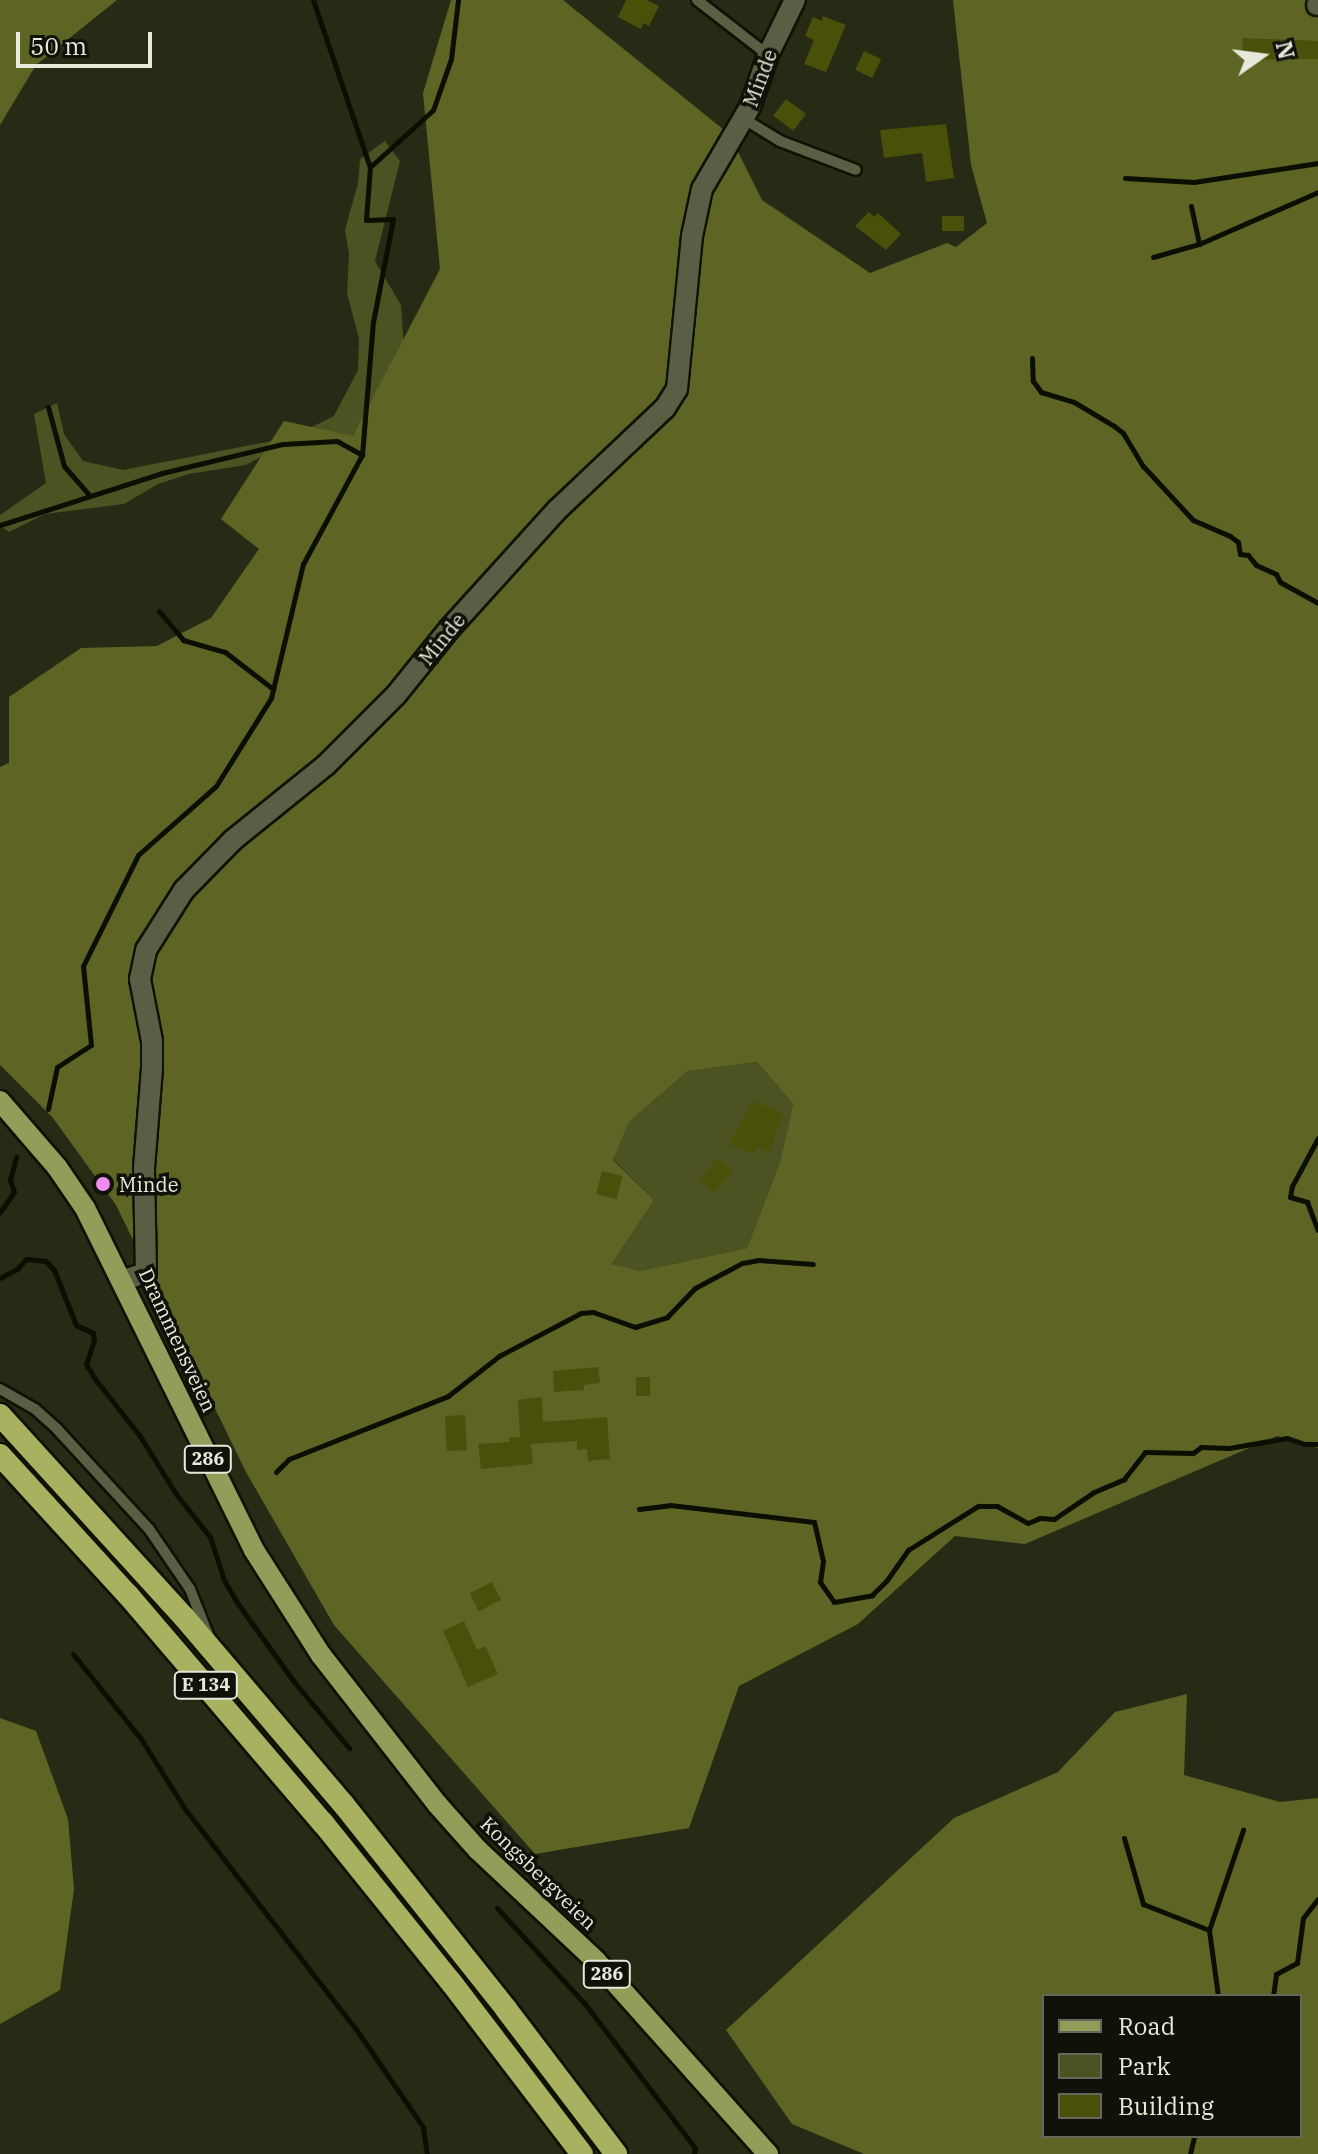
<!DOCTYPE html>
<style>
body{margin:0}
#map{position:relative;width:1318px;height:2154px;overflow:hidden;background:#272a14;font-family:"IBM Plex Serif",serif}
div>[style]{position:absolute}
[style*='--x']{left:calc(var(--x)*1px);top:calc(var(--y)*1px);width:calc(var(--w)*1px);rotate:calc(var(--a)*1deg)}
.green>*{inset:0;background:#4c5222}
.forest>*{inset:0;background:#5e6524}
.stream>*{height:5px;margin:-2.5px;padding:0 2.5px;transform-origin:2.5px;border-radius:2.5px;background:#0c0e00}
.building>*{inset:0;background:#4a500a;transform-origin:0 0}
.roads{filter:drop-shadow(2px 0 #101201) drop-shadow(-2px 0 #101201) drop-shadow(0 2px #101201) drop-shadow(0 -2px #101201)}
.service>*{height:10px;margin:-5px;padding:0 5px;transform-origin:5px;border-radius:5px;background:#5a5e45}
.minor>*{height:20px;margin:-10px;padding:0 10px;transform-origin:10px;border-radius:10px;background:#5a5e45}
.primary>*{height:20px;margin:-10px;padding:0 10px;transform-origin:10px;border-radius:10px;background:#949c59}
.trunk>*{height:22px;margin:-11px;padding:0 11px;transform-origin:11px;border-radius:11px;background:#a7b160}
.dots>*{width:22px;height:22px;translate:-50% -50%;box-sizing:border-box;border:4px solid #101108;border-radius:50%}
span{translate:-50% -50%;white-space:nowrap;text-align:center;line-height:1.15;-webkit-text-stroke:7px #101108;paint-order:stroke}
.shield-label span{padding:2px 6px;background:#101108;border:2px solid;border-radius:6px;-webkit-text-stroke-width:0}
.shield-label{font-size:18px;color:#e7e9db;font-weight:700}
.street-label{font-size:20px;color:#e7e9db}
.poi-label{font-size:20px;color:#e7e9db}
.left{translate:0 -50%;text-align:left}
.legend{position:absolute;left:1042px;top:1994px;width:260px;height:144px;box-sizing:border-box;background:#101108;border:2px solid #66675c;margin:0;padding:10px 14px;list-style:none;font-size:24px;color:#e7e9db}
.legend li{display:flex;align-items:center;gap:16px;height:40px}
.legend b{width:40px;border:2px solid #66675c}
.north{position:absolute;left:1222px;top:16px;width:80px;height:80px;-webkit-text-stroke:6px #101108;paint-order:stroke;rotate:76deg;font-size:22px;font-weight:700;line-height:32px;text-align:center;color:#e7e9db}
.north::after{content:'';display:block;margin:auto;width:28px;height:36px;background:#e7e9db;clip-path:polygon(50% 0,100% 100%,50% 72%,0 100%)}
.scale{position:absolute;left:16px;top:32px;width:136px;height:36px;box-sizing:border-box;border:4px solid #e7e9db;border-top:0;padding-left:10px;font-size:24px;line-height:28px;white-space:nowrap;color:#e7e9db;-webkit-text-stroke:6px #101108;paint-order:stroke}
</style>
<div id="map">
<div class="green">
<div style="clip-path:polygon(385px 141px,400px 161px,375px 261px,401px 305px,404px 347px,252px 614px,276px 449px,246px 465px,189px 474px,158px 484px,124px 504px,45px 514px,9px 532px,0 526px,0 515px,46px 483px,34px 414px,57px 403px,64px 434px,83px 461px,123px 470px,292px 437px,334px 416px,358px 370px,359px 339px,347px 293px,349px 254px,345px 230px,358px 183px,360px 159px)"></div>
<div style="clip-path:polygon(757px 1062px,793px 1104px,780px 1162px,747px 1248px,640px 1271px,610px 1264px,654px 1200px,613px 1159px,629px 1122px,688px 1071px)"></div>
</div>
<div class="forest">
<div style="clip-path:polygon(0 0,117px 0,36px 65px,0 125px)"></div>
<div style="clip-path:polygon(evenodd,451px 0,563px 0,729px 134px,762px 200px,870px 273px,947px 243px,956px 247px,987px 223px,971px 165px,953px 0,1318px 0,1318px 1448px,1277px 1436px,1025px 1544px,955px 1536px,858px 1624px,739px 1686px,689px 1828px,535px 1854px,334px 1625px,246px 1472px,116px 1205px,53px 1118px,0 1065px,0 767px,9px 763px,9px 697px,81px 648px,157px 646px,211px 618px,259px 549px,221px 519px,284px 421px,353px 436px,440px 269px,423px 93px,451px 0,757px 1062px,793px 1104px,780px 1162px,747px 1248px,640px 1271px,611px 1264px,654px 1200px,613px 1160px,629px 1122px,688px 1071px,757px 1062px)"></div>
<div style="clip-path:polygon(evenodd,1187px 1694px,1184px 1775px,1280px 1802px,1318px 1798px,1318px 2154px,864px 2154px,792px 2124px,726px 2030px,954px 1818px,1058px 1772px,1115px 1712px,1187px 1694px,1044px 1996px,1300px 1996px,1300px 2136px,1044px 2136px,1044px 1996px)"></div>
<div style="clip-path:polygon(0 1718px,36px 1731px,68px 1819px,74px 1889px,60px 1990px,0 2024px)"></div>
</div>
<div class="stream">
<div style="--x:313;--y:0;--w:176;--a:71.2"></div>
<div style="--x:1125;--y:178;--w:69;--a:3.3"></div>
<div style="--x:1194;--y:182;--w:125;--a:-8.7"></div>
<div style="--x:1191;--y:206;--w:39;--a:78"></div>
<div style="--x:1153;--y:257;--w:48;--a:-15.8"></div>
<div style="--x:1199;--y:244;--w:130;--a:-23.6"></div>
<div style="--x:1032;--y:358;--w:23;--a:88"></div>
<div style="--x:1033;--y:381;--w:14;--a:54"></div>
<div style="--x:1041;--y:392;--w:34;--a:17"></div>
<div style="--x:1074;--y:402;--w:47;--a:31"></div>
<div style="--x:1114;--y:426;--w:11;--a:38"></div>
<div style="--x:1123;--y:433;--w:39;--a:59"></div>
<div style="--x:1143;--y:466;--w:74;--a:47.2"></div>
<div style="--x:1193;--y:520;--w:40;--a:23.4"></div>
<div style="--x:1230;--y:536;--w:10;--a:37"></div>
<div style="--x:1238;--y:542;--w:12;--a:81"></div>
<div style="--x:1240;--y:554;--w:8;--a:7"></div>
<div style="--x:1248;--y:555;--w:13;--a:51"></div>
<div style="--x:1256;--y:565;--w:22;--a:24"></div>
<div style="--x:1276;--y:574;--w:9;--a:63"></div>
<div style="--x:1280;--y:582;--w:43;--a:28.9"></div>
<div style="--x:48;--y:407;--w:61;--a:74.8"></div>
<div style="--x:64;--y:466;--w:38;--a:49"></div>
<div style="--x:0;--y:525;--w:170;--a:-17.8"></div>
<div style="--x:162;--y:473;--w:124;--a:-13.5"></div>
<div style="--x:283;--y:444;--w:54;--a:-3.2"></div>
<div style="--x:337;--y:441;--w:29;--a:29"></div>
<div style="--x:159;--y:611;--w:38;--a:50"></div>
<div style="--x:183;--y:640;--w:44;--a:15.9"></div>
<div style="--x:225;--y:652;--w:61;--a:37.6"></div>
<div style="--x:48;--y:1109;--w:43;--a:-77.9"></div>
<div style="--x:57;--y:1067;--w:40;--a:-32.9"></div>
<div style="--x:91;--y:1045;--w:79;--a:-95.8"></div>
<div style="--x:83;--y:966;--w:124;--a:-63.6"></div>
<div style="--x:138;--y:855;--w:104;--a:-41.5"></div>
<div style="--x:216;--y:786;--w:104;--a:-58"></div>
<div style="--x:271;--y:698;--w:138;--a:-76.6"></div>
<div style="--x:303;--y:564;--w:124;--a:-61.6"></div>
<div style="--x:362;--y:455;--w:133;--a:-85.3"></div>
<div style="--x:373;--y:322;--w:105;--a:-79"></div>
<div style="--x:393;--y:219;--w:27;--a:178"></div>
<div style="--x:366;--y:220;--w:53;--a:-85.7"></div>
<div style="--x:370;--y:167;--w:85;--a:-42.1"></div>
<div style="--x:433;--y:110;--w:54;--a:-70.6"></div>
<div style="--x:451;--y:59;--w:59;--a:-83.2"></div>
<div style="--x:1318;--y:1138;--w:55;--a:118.4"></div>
<div style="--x:1292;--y:1186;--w:11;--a:100"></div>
<div style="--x:1290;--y:1197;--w:18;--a:16"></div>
<div style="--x:1307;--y:1202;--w:30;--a:69"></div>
<div style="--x:0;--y:1212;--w:24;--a:-55"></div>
<div style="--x:14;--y:1192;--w:13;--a:-108"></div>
<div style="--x:10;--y:1180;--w:24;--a:-75"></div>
<div style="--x:0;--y:1278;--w:19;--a:-28"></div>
<div style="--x:17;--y:1269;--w:13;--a:-48"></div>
<div style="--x:26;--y:1259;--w:20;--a:6"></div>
<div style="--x:46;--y:1261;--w:12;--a:48"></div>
<div style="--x:54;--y:1270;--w:59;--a:68.2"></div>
<div style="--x:76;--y:1325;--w:19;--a:25"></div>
<div style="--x:93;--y:1333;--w:7;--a:82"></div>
<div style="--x:94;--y:1340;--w:25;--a:108"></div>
<div style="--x:86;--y:1364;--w:17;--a:59"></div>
<div style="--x:95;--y:1379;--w:73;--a:51.7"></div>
<div style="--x:140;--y:1436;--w:68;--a:58.2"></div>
<div style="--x:176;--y:1494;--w:55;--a:51.7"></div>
<div style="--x:210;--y:1537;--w:45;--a:72"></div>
<div style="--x:224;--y:1580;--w:24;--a:60"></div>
<div style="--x:236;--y:1601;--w:101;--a:54.3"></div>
<div style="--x:295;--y:1683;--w:85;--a:50.3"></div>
<div style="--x:276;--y:1472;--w:18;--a:-45"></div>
<div style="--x:289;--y:1459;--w:171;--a:-21.6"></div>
<div style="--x:448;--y:1396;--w:65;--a:-38.1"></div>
<div style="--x:499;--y:1356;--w:93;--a:-27.7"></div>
<div style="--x:581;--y:1313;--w:12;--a:-5"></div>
<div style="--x:593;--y:1312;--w:45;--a:19.7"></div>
<div style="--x:635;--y:1327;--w:34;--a:-17"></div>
<div style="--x:667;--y:1317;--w:40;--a:-46"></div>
<div style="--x:695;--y:1288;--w:53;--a:-28"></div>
<div style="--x:742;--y:1263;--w:17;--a:-10"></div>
<div style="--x:759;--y:1260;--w:54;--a:4.2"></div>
<div style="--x:639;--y:1509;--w:31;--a:-7"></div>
<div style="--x:670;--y:1505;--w:145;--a:6.7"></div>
<div style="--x:814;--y:1522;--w:40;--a:77"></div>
<div style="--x:823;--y:1561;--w:21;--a:98"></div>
<div style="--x:820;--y:1582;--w:24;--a:55"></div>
<div style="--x:834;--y:1602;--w:39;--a:-10"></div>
<div style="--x:872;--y:1595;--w:21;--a:-45"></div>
<div style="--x:887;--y:1580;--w:37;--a:-55"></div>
<div style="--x:908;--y:1550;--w:83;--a:-32.2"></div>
<div style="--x:978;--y:1506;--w:19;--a:0"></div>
<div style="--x:997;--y:1506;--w:35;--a:29"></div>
<div style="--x:1028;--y:1523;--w:13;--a:-23"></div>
<div style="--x:1040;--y:1518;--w:14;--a:4"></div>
<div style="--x:1054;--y:1519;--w:48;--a:-34"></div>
<div style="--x:1094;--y:1492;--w:33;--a:-23"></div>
<div style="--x:1124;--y:1479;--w:34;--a:-52"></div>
<div style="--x:1145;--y:1452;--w:48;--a:1.2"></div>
<div style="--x:1193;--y:1453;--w:10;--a:-37"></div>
<div style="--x:1201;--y:1447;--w:28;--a:2"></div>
<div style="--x:1229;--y:1448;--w:59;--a:-9.8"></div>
<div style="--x:1287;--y:1438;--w:18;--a:19"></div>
<div style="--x:1304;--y:1444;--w:14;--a:0"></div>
<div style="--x:73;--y:1654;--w:109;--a:51.3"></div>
<div style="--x:141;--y:1739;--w:83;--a:57.8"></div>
<div style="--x:185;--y:1809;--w:286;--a:52.2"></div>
<div style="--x:360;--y:2035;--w:112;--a:55.6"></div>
<div style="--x:423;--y:2127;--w:27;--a:82"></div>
<div style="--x:1124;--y:1838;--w:69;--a:73.9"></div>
<div style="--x:1143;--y:1904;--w:71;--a:21.5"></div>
<div style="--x:497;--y:1908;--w:130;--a:47.5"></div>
<div style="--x:585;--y:2004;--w:181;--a:52.6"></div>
<div style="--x:695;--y:2148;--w:6;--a:99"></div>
<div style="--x:1218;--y:1996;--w:67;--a:-97.8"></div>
<div style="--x:1209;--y:1930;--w:106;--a:-71.2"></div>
<div style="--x:1273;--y:1996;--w:22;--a:-82"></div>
<div style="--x:1276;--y:1974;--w:24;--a:-28"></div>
<div style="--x:1297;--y:1963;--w:45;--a:-82.4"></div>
<div style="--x:1303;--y:1918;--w:24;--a:-52"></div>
<div style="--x:1190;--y:2154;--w:18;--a:-77"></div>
</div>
<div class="building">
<div style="clip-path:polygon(626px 0,647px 0,659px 6px,649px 26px,644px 23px,641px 29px,618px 17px)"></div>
<div style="clip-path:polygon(823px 16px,846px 25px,826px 72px,804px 64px,814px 40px,805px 36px,813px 17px,822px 21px)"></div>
<div style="clip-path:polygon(1243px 38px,1318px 41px,1318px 59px,1242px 60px)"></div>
<div style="left:864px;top:51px;width:19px;height:21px;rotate:25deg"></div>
<div style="left:786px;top:99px;width:25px;height:21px;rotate:37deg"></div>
<div style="clip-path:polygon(946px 124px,954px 178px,926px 182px,922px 153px,884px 158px,880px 130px)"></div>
<div style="clip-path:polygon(869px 212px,874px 217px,878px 213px,901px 234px,886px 250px,855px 226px)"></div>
<div style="left:942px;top:216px;width:22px;height:15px"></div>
<div style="clip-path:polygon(752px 1101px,784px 1113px,769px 1152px,757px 1147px,754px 1154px,729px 1144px)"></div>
<div style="left:718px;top:1158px;width:20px;height:29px;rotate:41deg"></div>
<div style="left:602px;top:1171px;width:21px;height:24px;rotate:14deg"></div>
<div style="clip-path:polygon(598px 1367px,600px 1383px,584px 1385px,584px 1390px,554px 1392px,553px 1371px)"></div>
<div style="left:650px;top:1377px;width:19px;height:14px;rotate:90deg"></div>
<div style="clip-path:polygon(542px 1397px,543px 1422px,607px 1417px,610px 1459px,588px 1461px,587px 1449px,577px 1450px,577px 1441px,531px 1444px,533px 1464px,481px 1469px,478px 1444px,510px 1442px,509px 1438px,520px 1437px,518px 1400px)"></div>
<div style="left:465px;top:1415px;width:35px;height:20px;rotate:87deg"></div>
<div style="left:492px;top:1582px;width:20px;height:25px;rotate:63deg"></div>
<div style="clip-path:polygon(464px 1621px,477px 1650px,485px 1646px,498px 1674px,468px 1687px,443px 1631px)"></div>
</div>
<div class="roads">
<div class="service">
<div style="--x:697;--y:0;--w:90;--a:37.8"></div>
<div style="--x:744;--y:119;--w:42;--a:31.4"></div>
<div style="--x:780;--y:141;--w:81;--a:20.9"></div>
<div style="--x:0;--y:1389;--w:40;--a:29.7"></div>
<div style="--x:35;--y:1409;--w:30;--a:42"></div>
<div style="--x:57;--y:1429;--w:136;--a:47.4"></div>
<div style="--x:149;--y:1529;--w:73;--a:55.7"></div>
<div style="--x:190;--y:1589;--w:52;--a:68.4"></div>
</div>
<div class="minor">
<div style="--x:1317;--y:5;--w:1;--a:-45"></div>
<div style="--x:123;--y:1280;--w:24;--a:-17"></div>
<div style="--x:146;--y:1273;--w:105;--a:-91.1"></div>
<div style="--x:144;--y:1168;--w:100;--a:-85.4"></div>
<div style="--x:152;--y:1068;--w:27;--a:-90"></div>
<div style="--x:152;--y:1041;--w:63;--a:-101"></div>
<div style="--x:140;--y:979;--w:30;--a:-78"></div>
<div style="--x:146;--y:950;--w:71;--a:-57.7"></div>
<div style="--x:184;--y:890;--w:70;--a:-45.6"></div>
<div style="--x:233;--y:840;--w:119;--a:-38.9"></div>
<div style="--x:326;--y:765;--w:99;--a:-45"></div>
<div style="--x:396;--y:695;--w:86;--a:-51.1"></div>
<div style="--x:450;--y:628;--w:159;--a:-47.8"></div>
<div style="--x:557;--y:510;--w:149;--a:-43.4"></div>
<div style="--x:665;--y:408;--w:22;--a:-58"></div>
<div style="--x:677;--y:389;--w:154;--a:-84.4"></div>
<div style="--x:692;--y:236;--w:48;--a:-78"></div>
<div style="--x:702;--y:189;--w:95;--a:-59.7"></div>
<div style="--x:750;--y:107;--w:55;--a:-70.9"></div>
<div style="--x:768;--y:55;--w:61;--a:-63.9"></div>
</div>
<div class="primary">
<div style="--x:0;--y:1101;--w:87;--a:49.2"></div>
<div style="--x:57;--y:1167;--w:50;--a:55.7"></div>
<div style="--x:85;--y:1208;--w:381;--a:63.7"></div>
<div style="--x:254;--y:1550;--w:125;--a:57.5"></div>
<div style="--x:321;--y:1655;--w:189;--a:52.1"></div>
<div style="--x:437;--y:1804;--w:62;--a:48.3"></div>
<div style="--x:478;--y:1850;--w:162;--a:43.2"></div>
<div style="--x:596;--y:1961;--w:259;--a:48.3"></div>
</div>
<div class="trunk">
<div style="--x:0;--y:1415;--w:273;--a:47.7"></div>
<div style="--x:184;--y:1617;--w:247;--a:49.6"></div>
<div style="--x:344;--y:1805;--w:260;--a:51.5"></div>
<div style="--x:506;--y:2009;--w:182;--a:52.8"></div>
<div style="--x:0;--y:1455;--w:190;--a:47.6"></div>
<div style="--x:128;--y:1595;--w:300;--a:49.5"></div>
<div style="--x:323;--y:1823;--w:204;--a:51.2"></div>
<div style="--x:451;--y:1982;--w:216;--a:52.7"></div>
</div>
</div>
<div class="dots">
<div style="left:103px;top:1184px;background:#f08bf5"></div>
</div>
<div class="shield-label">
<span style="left:208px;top:1459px">286</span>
<span style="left:206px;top:1685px">E 134</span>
<span style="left:607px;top:1974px">286</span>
</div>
<div class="street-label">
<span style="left:760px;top:78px;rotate:-69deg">Minde</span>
<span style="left:442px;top:639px;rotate:-51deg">Minde</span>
<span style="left:178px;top:1340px;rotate:65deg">Drammensveien</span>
<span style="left:539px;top:1873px;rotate:44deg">Kongsbergveien</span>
</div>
<div class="poi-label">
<span class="left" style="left:119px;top:1184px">Minde</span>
</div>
<ul class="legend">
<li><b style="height:10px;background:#949c59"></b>Road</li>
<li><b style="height:22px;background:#4c5222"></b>Park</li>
<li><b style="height:22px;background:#4a500a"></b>Building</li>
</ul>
<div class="north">N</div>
<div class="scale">50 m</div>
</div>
